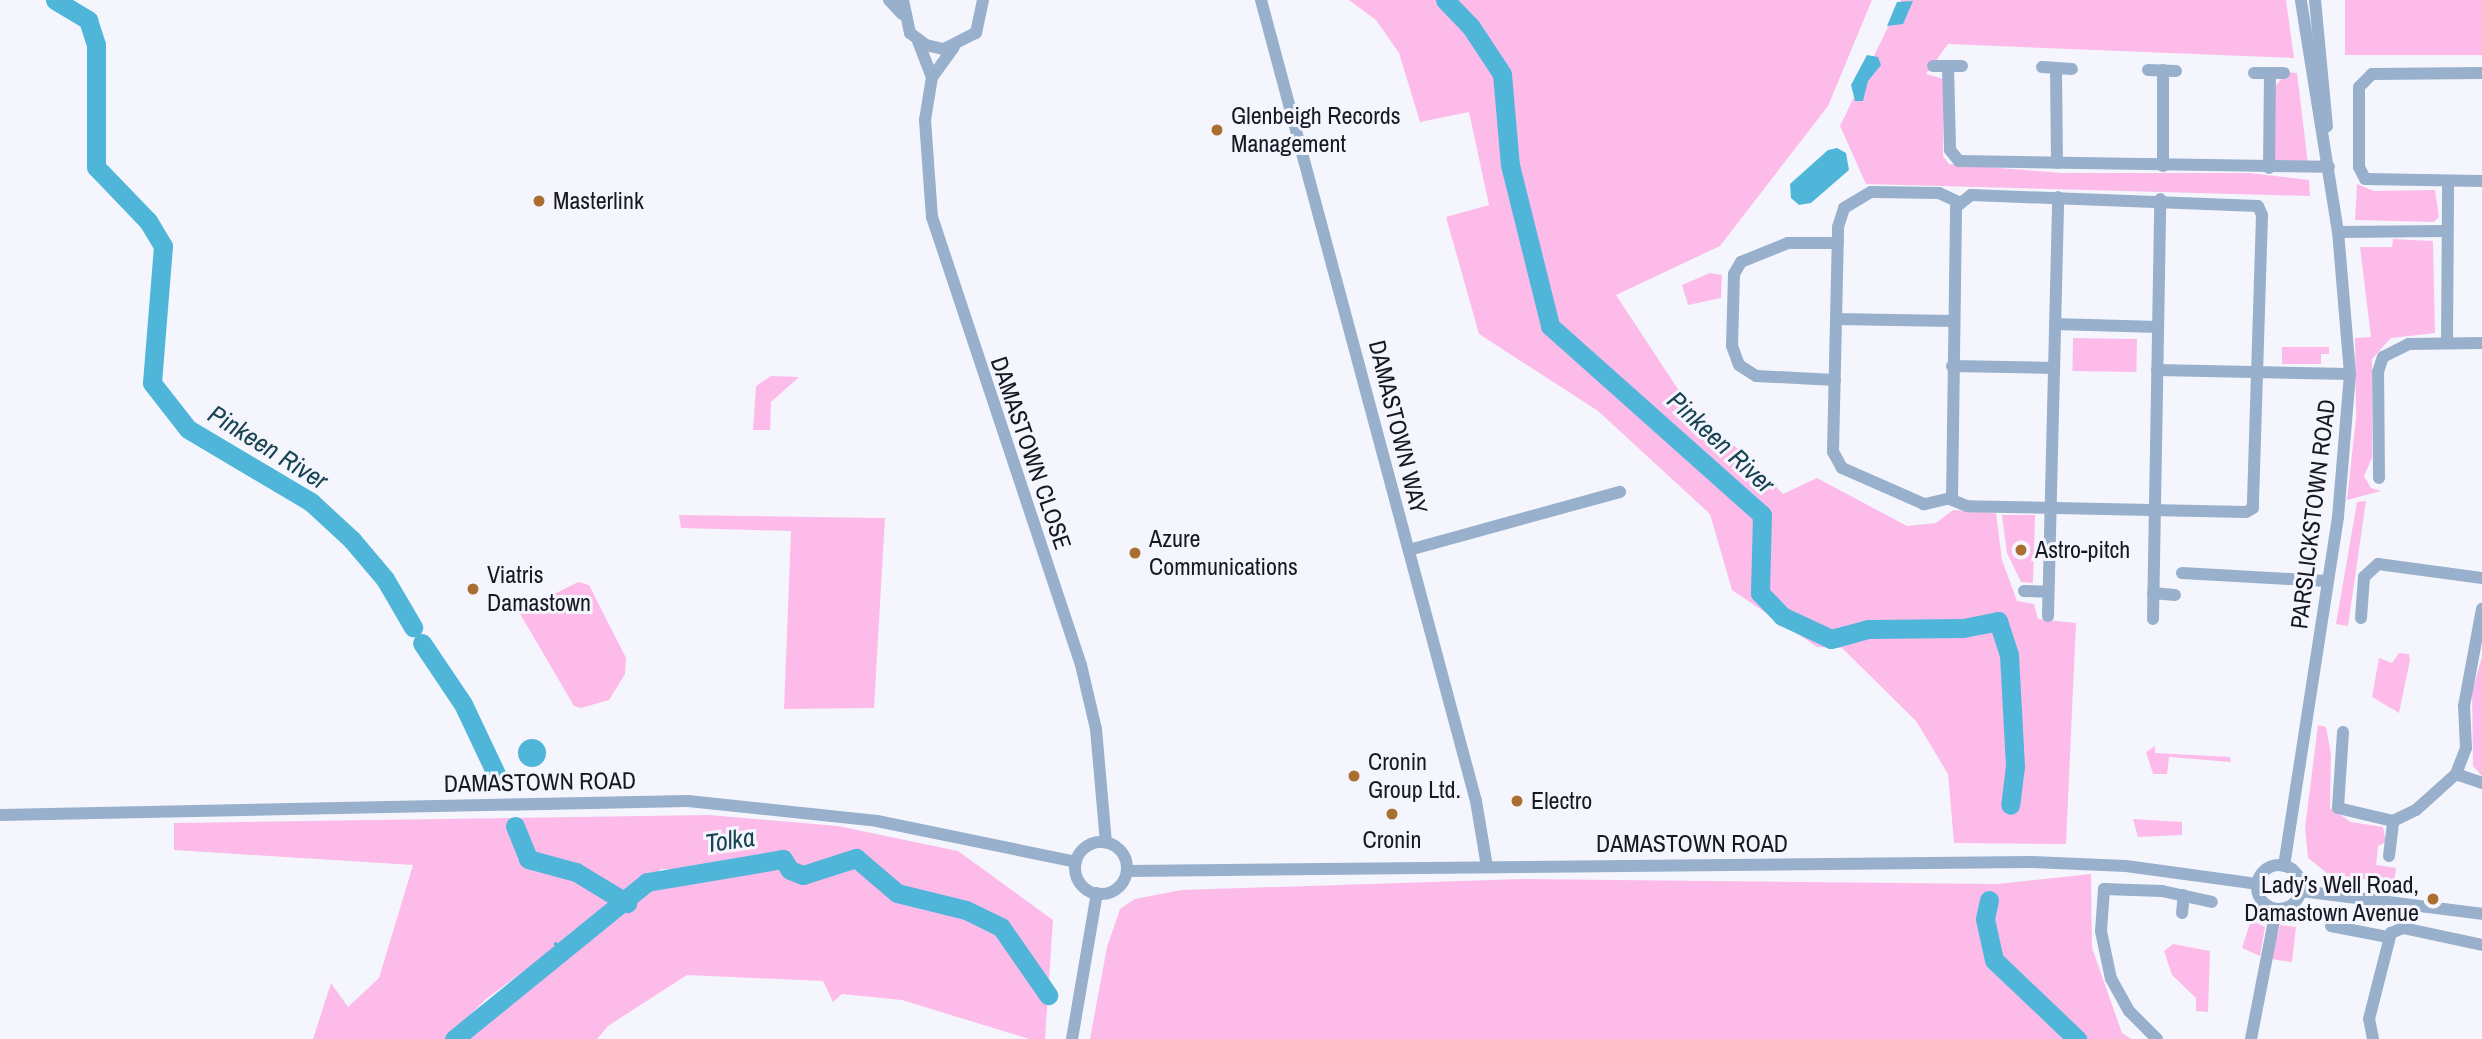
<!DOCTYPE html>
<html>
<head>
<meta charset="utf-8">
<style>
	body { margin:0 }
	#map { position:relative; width:2482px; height:1039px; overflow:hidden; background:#f5f6fd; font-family:"Archivo Narrow",sans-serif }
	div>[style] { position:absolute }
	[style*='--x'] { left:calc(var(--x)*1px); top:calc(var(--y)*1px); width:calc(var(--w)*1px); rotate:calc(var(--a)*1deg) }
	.green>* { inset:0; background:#fdbbea; transform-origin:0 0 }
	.water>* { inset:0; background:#50b6d9 }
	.round { border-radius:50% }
	.stream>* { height:3.5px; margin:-1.75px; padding:0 1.75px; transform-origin:1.75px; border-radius:1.75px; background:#50b6d9 }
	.river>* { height:19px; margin:-9.5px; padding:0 9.5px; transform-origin:9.5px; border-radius:9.5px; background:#50b6d9 }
	.minor>* { height:12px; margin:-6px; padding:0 6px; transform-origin:6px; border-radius:6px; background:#98b0cc }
	.minor>.ring { margin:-6px; padding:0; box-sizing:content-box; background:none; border:12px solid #98b0cc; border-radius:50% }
	.dots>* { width:19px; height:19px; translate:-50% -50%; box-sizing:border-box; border:4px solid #f5f6fd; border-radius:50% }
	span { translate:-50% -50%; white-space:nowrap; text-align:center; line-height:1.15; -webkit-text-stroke:6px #f5f6fd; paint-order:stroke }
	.poi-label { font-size:24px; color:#181825 }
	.left { translate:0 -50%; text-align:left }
	.right { translate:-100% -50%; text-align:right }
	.street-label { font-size:24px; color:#181825 }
	.water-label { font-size:26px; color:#174353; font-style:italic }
</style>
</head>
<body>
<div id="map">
	<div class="green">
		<div style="clip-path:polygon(1349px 0,1872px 0,1828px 106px,1720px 246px,1616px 295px,1695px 415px,1708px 413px,1706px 422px,1716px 433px,1747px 455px,1783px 494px,1817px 478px,1907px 526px,1936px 523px,1953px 510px,1996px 513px,2002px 560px,2017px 601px,2034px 604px,2038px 619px,2076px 623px,2066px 844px,1954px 843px,1948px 774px,1916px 721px,1842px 648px,1817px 647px,1732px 590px,1710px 514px,1598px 411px,1479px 334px,1446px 217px,1489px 205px,1469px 112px,1420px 122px,1399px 53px,1376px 20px)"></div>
		<div style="clip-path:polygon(1901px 0,2286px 0,2294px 58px,1948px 44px,1926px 74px,1944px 79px,1943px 156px,1949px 164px,2062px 173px,2250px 173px,2309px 180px,2310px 196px,1866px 184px,1840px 126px)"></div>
		<div style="left:2345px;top:0;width:137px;height:55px"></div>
		<div style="clip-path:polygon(2287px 72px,2297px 73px,2308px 164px,2274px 161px,2275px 87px)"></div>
		<div style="clip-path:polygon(2357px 184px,2374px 191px,2435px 190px,2439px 217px,2434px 222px,2355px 220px)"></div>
		<div style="clip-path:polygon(2393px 239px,2433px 241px,2435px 333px,2391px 338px,2372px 359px,2372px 458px,2364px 476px,2371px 488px,2381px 491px,2347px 500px,2356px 418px,2355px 338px,2371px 337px,2360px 247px,2392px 247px)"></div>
		<div style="clip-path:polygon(1710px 273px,1722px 275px,1721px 298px,1688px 305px,1682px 285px)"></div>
		<div style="left:2073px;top:338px;width:64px;height:33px;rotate:1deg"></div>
		<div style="clip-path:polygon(2282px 347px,2329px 347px,2329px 354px,2321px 354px,2321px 364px,2282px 364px)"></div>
		<div style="clip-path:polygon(771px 376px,799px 377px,771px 402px,770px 430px,753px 430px,756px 386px)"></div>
		<div style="clip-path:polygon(2366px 501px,2348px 626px,2336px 624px,2357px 502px)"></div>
		<div style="clip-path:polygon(679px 515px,885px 518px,874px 708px,784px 709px,791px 531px,681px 528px)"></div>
		<div style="clip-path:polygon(2002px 515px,2035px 515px,2033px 583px,2021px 582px,2007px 553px)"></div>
		<div style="clip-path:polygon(578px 582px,589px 585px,626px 658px,625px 674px,609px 700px,581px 708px,574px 706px,519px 612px)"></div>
		<div style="clip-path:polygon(2399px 653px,2409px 654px,2410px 660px,2399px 713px,2372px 697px,2379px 658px,2392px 663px)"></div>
		<div style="clip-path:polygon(2482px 657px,2482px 776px,2473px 766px,2472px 691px)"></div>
		<div style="clip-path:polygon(2318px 725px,2326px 727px,2331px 754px,2330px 808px,2351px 822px,2383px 827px,2386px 842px,2378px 846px,2376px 865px,2396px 868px,2394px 884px,2327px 873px,2308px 858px,2305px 828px)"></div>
		<div style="clip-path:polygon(2155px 746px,2155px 753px,2230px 757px,2231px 762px,2169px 757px,2167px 774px,2153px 774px,2146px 752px)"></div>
		<div style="clip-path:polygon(709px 815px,838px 826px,958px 851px,1053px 920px,1045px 1039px,1029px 1039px,902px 1000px,842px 994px,833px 1002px,823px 981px,687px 975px,608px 1026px,597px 1039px,458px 1039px,655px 882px,729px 871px,661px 869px,486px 999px,446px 1039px,313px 1039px,331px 983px,348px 1007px,379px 978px,413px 865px,174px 850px,174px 823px)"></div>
		<div style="clip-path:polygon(2133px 819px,2182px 822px,2182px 835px,2138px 837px)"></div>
		<div style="clip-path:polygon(2091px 874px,2092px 948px,2122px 1033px,2131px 1039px,1090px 1039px,1107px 947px,1120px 909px,1135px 899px,1181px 890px,1522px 879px,1997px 884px)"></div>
		<div style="clip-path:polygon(2251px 920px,2265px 927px,2260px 956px,2242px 948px)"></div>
		<div style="clip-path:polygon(2280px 925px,2296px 927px,2292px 962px,2271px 959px)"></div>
		<div style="clip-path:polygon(2173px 944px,2210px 951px,2208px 1012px,2196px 1011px,2196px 998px,2172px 975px,2164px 951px)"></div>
	</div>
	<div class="water">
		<div style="clip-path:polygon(1913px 1px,1903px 24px,1887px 26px,1897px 2px)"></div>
		<div style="clip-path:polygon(1867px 55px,1878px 57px,1881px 65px,1868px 81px,1863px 101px,1855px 101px,1851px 85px)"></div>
		<div style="clip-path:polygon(1837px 148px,1846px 153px,1849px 170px,1811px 203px,1799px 205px,1791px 198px,1790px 184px,1828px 150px)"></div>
		<div class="round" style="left:518px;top:739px;width:28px;height:28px"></div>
	</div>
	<div class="stream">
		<div style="--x:556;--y:944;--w:8;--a:45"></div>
	</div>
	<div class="river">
		<div style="--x:55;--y:0;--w:39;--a:31"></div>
		<div style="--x:88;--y:20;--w:26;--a:72"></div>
		<div style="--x:96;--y:45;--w:122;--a:90"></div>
		<div style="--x:96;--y:167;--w:75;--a:46.1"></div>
		<div style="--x:148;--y:221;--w:29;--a:59"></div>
		<div style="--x:163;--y:246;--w:137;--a:94.6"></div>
		<div style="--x:152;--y:383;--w:58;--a:52"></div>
		<div style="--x:188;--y:429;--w:143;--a:30.7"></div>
		<div style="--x:311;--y:502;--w:56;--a:42.8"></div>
		<div style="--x:352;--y:540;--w:51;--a:49.8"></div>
		<div style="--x:385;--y:579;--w:56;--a:59.7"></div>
		<div style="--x:1445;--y:0;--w:37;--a:46"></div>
		<div style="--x:1471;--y:27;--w:56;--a:56.6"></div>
		<div style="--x:1502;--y:74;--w:91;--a:85"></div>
		<div style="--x:1510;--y:165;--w:166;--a:76"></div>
		<div style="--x:1550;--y:326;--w:284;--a:41.7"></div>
		<div style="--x:1762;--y:515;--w:78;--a:91.5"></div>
		<div style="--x:1760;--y:593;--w:32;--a:46"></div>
		<div style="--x:1782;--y:616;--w:54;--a:25.1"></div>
		<div style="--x:1831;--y:639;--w:38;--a:-15"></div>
		<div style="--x:1868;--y:629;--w:95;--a:-0.6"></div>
		<div style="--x:1963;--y:628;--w:36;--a:-11"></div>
		<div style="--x:1998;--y:621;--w:36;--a:72"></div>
		<div style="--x:2009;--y:655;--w:111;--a:86.9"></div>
		<div style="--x:2015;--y:766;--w:39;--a:97"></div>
		<div style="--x:422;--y:643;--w:73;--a:56.1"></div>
		<div style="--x:463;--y:704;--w:84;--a:64.7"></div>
		<div style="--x:515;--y:826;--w:35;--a:68"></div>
		<div style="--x:528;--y:859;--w:50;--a:15.2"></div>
		<div style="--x:576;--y:872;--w:60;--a:31.3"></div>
		<div style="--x:1989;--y:900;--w:19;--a:102"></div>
		<div style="--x:1985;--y:919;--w:42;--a:77.6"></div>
		<div style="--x:1994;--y:960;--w:115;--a:43.6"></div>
		<div style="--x:454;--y:1039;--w:249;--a:-39.1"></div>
		<div style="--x:647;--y:882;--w:138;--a:-9.6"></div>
		<div style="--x:783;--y:859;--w:13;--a:58"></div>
		<div style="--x:790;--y:870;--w:14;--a:21"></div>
		<div style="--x:803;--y:875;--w:56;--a:-17.8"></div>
		<div style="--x:856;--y:858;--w:54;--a:40.5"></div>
		<div style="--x:897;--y:893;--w:71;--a:13.8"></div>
		<div style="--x:966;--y:910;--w:39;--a:26"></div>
		<div style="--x:1001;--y:927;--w:83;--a:55.3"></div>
	</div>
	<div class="minor">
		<div style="--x:889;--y:0;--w:19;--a:47"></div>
		<div style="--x:903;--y:0;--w:34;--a:78"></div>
		<div style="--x:910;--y:33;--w:20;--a:37"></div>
		<div style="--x:926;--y:45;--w:18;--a:13"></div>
		<div style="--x:944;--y:49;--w:36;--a:-27"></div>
		<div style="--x:976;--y:33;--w:34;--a:-78"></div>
		<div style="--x:1261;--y:0;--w:829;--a:74.98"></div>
		<div style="--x:1476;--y:801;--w:67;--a:80.5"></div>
		<div style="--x:2315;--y:0;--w:127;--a:84.6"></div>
		<div style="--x:918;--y:41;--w:39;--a:69"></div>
		<div style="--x:954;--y:47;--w:37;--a:126"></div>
		<div style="--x:932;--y:77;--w:44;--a:99.2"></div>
		<div style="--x:925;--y:120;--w:97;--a:85.9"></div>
		<div style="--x:932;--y:217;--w:472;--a:71.6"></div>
		<div style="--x:1081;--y:665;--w:66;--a:76.8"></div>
		<div style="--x:1096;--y:729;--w:114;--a:85"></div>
		<div style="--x:1933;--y:66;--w:29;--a:0"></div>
		<div style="--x:1948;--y:66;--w:84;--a:88.6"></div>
		<div style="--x:1950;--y:150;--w:14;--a:51"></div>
		<div style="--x:1959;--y:161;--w:370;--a:0.9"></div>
		<div style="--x:2042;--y:67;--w:30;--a:4"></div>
		<div style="--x:2056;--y:68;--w:95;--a:89.4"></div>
		<div style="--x:2148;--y:70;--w:28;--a:2"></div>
		<div style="--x:2163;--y:70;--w:96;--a:90"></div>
		<div style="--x:2254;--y:73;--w:30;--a:0"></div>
		<div style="--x:2482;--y:73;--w:110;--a:179.5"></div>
		<div style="--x:2372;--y:74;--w:18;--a:135"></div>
		<div style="--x:2359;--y:87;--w:80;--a:90"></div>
		<div style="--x:2359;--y:167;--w:13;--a:63"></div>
		<div style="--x:2365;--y:179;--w:117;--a:1"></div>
		<div style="--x:2269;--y:168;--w:95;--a:-89.4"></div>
		<div style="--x:1971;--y:195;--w:287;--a:2.2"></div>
		<div style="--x:2258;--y:206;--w:10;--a:66"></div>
		<div style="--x:2262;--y:215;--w:293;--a:91.8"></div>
		<div style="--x:2253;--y:508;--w:8;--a:150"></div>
		<div style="--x:2246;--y:512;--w:279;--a:-178.8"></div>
		<div style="--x:1967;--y:506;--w:16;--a:-158"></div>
		<div style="--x:1952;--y:500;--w:293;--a:-89.2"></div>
		<div style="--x:1956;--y:207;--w:19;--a:-39"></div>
		<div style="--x:2338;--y:232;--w:108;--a:-0.5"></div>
		<div style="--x:1836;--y:319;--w:117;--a:1"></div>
		<div style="--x:2055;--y:324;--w:103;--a:1.7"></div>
		<div style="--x:2447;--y:342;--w:161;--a:-89.6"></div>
		<div style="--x:1952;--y:366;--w:102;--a:1.1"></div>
		<div style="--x:2157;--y:370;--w:193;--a:1.2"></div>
		<div style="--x:1835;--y:380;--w:79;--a:-177.1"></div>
		<div style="--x:1756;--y:376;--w:20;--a:-147"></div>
		<div style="--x:1739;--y:365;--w:20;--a:-110"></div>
		<div style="--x:1732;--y:346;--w:72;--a:-88.4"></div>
		<div style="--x:1734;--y:274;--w:14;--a:-60"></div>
		<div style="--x:1741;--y:262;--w:51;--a:-22"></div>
		<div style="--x:1788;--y:243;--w:50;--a:0"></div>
		<div style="--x:2379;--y:478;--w:106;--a:-90.5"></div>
		<div style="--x:2378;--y:372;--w:16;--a:-72"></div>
		<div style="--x:2383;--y:357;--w:29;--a:-27"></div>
		<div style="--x:2409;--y:344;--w:73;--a:-0.8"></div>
		<div style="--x:1951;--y:498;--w:28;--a:167"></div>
		<div style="--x:1924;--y:504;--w:90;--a:-156.3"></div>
		<div style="--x:1842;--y:468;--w:18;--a:-119"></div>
		<div style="--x:1833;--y:452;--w:225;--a:-88.7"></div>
		<div style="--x:1838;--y:227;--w:20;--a:-72"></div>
		<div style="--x:1844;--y:208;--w:31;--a:-31"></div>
		<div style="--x:1871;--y:192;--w:68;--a:0.8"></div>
		<div style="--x:1939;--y:193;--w:21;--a:25"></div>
		<div style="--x:1409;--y:550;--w:219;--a:-15.4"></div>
		<div style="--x:2182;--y:573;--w:145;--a:3.2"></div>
		<div style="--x:2024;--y:591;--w:24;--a:2"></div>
		<div style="--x:2153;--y:593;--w:22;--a:5"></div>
		<div style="--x:2048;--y:616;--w:419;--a:-88.6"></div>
		<div style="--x:2361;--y:618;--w:41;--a:-85.8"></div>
		<div style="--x:2364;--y:577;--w:19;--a:-43"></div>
		<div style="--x:2378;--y:564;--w:105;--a:7.7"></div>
		<div style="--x:2153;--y:619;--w:420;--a:-89"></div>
		<div style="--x:2343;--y:732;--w:76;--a:93.8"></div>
		<div style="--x:2338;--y:808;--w:57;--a:13.3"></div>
		<div style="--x:2393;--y:821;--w:25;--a:-26"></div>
		<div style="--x:2416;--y:810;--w:54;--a:-42"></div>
		<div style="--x:2456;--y:774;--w:28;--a:-69"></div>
		<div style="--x:2466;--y:748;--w:42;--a:-92.7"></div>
		<div style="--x:2464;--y:706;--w:99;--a:-79.5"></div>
		<div style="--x:2456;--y:774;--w:28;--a:19"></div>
		<div style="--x:0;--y:815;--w:688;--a:-1.17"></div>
		<div style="--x:688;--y:801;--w:190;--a:6"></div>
		<div style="--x:877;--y:821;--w:203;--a:11.6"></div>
		<div class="ring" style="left:1075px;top:842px;width:40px;height:40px"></div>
		<div style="--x:2389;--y:856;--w:35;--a:-83"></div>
		<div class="ring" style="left:2257px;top:865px;width:32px;height:32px"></div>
		<div style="--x:2284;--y:866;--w:353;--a:-81.2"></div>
		<div style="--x:2338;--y:517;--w:144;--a:-85.2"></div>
		<div style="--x:2350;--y:374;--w:143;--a:-94.8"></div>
		<div style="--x:2338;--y:232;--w:235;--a:-99.1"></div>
		<div style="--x:1127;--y:871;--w:903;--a:-0.57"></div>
		<div style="--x:2030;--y:862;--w:96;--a:2.4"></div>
		<div style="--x:2126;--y:866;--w:132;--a:7.8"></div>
		<div style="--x:2301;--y:891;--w:182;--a:7.2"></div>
		<div style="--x:2182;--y:913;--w:18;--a:-84"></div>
		<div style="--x:2331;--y:926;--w:57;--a:11.1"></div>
		<div style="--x:1072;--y:1039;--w:148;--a:-80.3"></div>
		<div style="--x:2157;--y:1039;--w:40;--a:-135"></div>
		<div style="--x:2129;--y:1011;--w:37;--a:-119"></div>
		<div style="--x:2111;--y:979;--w:49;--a:-101.8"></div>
		<div style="--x:2101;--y:931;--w:42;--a:-85.9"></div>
		<div style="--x:2104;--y:889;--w:58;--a:2"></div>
		<div style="--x:2162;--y:891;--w:51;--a:12.4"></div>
		<div style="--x:2251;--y:1039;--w:131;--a:-79"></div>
		<div style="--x:2373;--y:1039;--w:20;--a:-101"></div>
		<div style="--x:2369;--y:1019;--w:89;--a:-75.7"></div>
		<div style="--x:2391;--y:933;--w:13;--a:-23"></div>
		<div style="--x:2403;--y:928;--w:81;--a:12.1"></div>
	</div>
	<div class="dots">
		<div style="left:1217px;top:130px;background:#aa6e31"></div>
		<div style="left:539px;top:201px;background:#aa6e31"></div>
		<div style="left:2021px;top:550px;background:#aa6e31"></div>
		<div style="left:1135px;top:553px;background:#aa6e31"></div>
		<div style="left:473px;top:589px;background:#aa6e31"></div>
		<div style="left:1354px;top:776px;background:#aa6e31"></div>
		<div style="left:1517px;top:801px;background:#aa6e31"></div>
		<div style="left:1392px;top:814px;background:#aa6e31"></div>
		<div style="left:2433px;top:899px;background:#aa6e31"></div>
	</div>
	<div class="poi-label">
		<span class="left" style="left:1231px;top:130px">Glenbeigh Records<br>Management</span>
		<span class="left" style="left:553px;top:201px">Masterlink</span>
		<span class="left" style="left:1149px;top:553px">Azure<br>Communications</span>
		<span class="left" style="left:2035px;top:550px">Astro-pitch</span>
		<span class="left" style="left:487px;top:589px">Viatris<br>Damastown</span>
		<span class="left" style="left:1368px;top:776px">Cronin<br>Group Ltd.</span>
		<span class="left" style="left:1531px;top:801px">Electro</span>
		<span style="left:1392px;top:840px">Cronin</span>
		<span class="right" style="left:2419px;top:899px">Lady’s Well Road,<br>Damastown Avenue</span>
	</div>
	<div class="street-label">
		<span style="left:1398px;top:427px;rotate:76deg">DAMASTOWN WAY</span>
		<span style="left:1031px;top:453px;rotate:71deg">DAMASTOWN CLOSE</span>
		<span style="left:2313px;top:514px;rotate:-83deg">PARSLICKSTOWN ROAD</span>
		<span style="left:540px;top:782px;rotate:-1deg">DAMASTOWN ROAD</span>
		<span style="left:1692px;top:844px">DAMASTOWN ROAD</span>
	</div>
	<div class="water-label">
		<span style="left:1721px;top:442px;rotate:43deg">Pinkeen River</span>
		<span style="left:268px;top:447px;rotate:32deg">Pinkeen River</span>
		<span style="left:730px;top:840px;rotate:-8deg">Tolka</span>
	</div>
</div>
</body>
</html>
